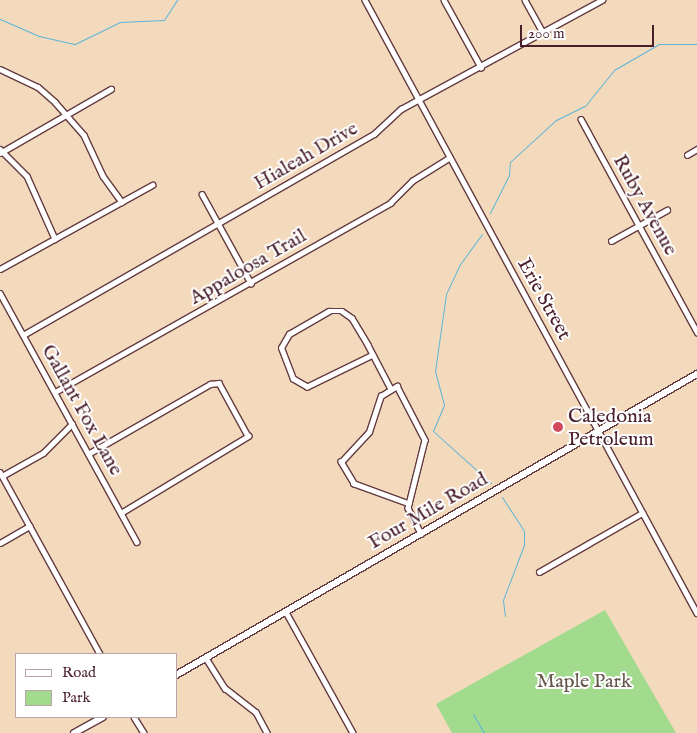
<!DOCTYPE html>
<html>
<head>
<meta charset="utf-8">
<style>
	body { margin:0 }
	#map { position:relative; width:697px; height:733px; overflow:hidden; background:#f4dabc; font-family:"IM FELL English",serif }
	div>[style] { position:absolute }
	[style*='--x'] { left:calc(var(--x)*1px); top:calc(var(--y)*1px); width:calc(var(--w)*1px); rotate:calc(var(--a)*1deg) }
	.green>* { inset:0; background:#a2db8e }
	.stream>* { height:1px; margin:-0.5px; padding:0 0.5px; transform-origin:0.5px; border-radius:0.5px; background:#5cb5d9 }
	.roads { filter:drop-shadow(1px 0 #643b41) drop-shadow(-1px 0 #643b41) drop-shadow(0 1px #643b41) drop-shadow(0 -1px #643b41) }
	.minor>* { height:4.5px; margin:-2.25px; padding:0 2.25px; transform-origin:2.25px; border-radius:2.25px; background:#fff }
	.secondary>* { height:6px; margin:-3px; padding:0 3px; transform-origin:3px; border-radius:3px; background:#fff }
	.dots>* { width:14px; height:14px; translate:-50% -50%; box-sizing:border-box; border:2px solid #fff; border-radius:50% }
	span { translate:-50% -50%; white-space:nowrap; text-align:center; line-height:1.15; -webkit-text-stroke:4px #fff; paint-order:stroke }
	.street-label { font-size:20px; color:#4a1f2b }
	.poi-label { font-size:20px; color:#4a1f2b }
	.left { translate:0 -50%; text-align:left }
	.park-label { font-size:20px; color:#645749 }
	.legend { position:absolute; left:15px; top:653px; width:162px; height:65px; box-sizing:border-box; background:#fff; border:1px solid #b7a5aa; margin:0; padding:6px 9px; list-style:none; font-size:15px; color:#4a1f2b }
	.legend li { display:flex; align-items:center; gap:10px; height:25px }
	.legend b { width:25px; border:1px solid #b7a5aa }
	.scale { position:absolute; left:520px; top:25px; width:134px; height:22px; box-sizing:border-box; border:2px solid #4a1f2b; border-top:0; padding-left:6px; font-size:15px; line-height:18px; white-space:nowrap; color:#4a1f2b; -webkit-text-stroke:4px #fff; paint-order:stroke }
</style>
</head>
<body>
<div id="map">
	<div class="green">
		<div style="clip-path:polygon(605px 610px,676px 733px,452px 733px,436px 704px)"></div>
	</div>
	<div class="stream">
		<div style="--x:0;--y:19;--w:43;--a:23.6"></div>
		<div style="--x:39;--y:36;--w:37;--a:13"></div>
		<div style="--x:75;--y:44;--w:50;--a:-26.1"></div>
		<div style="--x:120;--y:22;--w:44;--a:-2.6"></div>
		<div style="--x:164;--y:20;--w:24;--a:-57"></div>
		<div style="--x:490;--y:213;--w:42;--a:-63.4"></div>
		<div style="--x:509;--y:175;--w:13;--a:-86"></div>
		<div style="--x:510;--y:162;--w:62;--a:-42.4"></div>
		<div style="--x:556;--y:120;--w:32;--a:-26"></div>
		<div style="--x:585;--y:106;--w:46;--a:-51.1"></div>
		<div style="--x:614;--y:70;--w:52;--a:-30"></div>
		<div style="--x:659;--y:44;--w:38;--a:0"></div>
		<div style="--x:482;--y:234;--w:37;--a:126"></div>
		<div style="--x:460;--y:264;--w:33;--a:115"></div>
		<div style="--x:446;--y:294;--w:78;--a:98.1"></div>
		<div style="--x:435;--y:371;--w:35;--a:75"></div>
		<div style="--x:444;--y:405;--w:28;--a:113"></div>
		<div style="--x:433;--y:431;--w:78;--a:41.9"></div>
		<div style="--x:502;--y:497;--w:40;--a:57.1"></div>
		<div style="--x:524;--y:531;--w:14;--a:90"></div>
		<div style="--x:524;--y:545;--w:59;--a:110.9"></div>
		<div style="--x:503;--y:600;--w:16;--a:83"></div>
		<div style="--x:473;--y:714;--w:22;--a:60"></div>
	</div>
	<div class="roads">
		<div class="minor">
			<div style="--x:365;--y:0;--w:697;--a:61.56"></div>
			<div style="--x:444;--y:0;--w:77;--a:61.1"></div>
			<div style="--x:525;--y:0;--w:37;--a:61"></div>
			<div style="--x:0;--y:69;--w:42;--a:25.3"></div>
			<div style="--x:38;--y:87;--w:23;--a:41"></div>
			<div style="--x:55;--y:102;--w:44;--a:48.7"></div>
			<div style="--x:84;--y:135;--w:45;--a:65.1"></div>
			<div style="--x:103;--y:176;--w:32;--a:54"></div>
			<div style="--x:581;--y:119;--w:243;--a:61.4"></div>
			<div style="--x:0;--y:149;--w:38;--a:45"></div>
			<div style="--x:27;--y:176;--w:69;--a:66"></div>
			<div style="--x:0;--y:153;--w:128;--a:-30"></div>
			<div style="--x:687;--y:155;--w:12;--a:-31"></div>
			<div style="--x:202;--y:194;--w:102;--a:61.2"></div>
			<div style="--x:611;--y:241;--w:64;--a:-29"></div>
			<div style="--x:0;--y:269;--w:174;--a:-28.9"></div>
			<div style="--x:0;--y:293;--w:284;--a:61.2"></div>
			<div style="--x:23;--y:335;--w:404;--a:-29.8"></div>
			<div style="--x:374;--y:134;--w:37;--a:-43"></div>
			<div style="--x:401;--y:109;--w:229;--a:-28.5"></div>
			<div style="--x:373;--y:355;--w:73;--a:154.1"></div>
			<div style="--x:307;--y:387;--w:16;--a:-150"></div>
			<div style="--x:293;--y:379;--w:33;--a:-111"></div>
			<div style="--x:281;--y:348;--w:16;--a:-60"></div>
			<div style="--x:289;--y:334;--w:46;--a:-29.9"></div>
			<div style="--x:329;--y:311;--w:13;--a:0"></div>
			<div style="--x:342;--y:311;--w:12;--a:35"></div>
			<div style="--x:352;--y:318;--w:31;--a:59"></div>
			<div style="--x:368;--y:345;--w:50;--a:62.4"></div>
			<div style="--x:219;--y:383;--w:60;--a:61.3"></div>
			<div style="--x:55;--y:392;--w:385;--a:-29.4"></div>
			<div style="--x:390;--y:203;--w:31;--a:-45"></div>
			<div style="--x:412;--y:181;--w:44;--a:-31.9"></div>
			<div style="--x:88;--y:454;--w:141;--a:-29.8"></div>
			<div style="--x:210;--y:384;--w:9;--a:-6"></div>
			<div style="--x:0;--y:472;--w:208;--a:61.2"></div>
			<div style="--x:2;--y:476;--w:47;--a:-29.3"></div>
			<div style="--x:43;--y:453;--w:41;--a:-45"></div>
			<div style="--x:409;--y:504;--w:59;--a:-160"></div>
			<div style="--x:354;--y:484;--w:26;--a:-121"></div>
			<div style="--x:341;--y:462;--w:41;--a:-47"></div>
			<div style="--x:369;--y:432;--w:38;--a:-72"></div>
			<div style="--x:381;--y:396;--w:19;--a:-32"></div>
			<div style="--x:397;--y:386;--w:61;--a:62.6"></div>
			<div style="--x:425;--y:440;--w:70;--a:104"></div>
			<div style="--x:408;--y:508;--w:29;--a:63"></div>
			<div style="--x:121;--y:513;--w:149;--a:-31.2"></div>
			<div style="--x:0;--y:543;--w:34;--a:-30"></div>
			<div style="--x:539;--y:572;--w:119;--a:-29.8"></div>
			<div style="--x:286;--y:612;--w:138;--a:61"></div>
			<div style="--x:206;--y:658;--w:36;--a:58"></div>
			<div style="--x:225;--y:688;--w:39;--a:38"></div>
			<div style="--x:256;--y:712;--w:24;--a:62"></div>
			<div style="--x:134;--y:717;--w:19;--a:58"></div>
		</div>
		<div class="secondary">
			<div style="--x:176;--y:675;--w:602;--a:-30.02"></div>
			<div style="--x:74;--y:733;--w:33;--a:-29"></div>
		</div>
	</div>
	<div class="dots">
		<div style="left:558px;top:427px;background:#d1495b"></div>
	</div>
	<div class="street-label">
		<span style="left:306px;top:156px;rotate:-30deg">Hialeah Drive</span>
		<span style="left:645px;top:205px;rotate:61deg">Ruby Avenue</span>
		<span style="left:248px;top:267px;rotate:-30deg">Appaloosa Trail</span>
		<span style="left:544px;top:299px;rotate:61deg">Erie Street</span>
		<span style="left:82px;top:410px;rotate:61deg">Gallant Fox Lane</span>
		<span style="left:428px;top:511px;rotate:-30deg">Four Mile Road</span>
	</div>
	<div class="poi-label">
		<span class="left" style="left:568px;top:428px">Caledonia<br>Petroleum</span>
	</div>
	<div class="park-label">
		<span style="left:584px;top:681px">Maple Park</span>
	</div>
	<ul class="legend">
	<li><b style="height:6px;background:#fff"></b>Road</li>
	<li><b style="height:14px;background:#a2db8e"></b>Park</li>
	</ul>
	<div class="scale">200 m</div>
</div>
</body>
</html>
